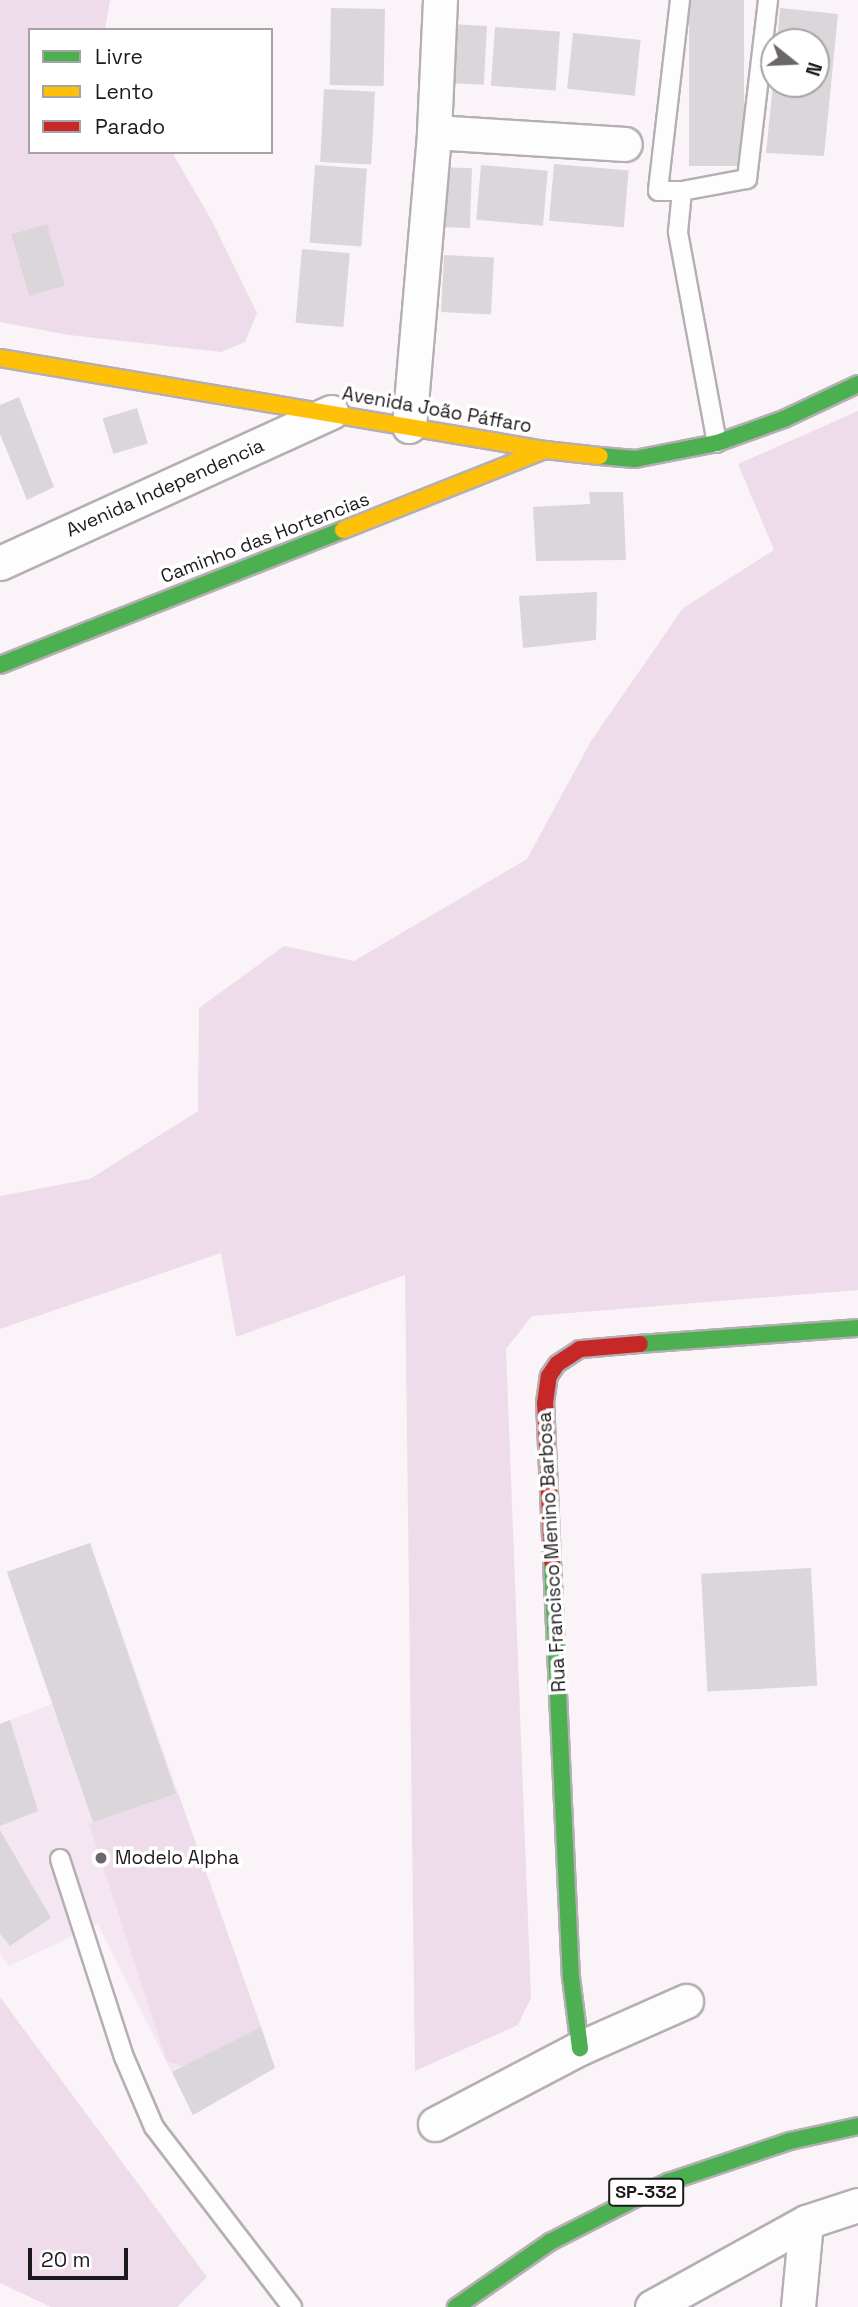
<!DOCTYPE html>
<html>
<head>
<meta charset="utf-8">
<style>
	body { margin:0 }
	#map { position:relative; width:858px; height:2307px; overflow:hidden; background:#faf4f9; font-family:"Space Grotesk",sans-serif }
	div>[style] { position:absolute }
	[style*='--x'] { left:calc(var(--x)*1px); top:calc(var(--y)*1px); width:calc(var(--w)*1px); rotate:calc(var(--a)*1deg) }
	.built>* { inset:0; background:#f5e7f2 }
	.green>* { inset:0; background:#eedcea }
	.building>* { inset:0; background:#dbd6da; transform-origin:0 0 }
	.roads { filter:drop-shadow(2px 0 #b5afb4) drop-shadow(-2px 0 #b5afb4) drop-shadow(0 2px #b5afb4) drop-shadow(0 -2px #b5afb4) }
	.lane>* { height:18px; margin:-9px; padding:0 9px; transform-origin:9px; border-radius:9px; background:#fefdfe }
	.street>* { height:33px; margin:-16.5px; padding:0 16.5px; transform-origin:16.5px; border-radius:16.5px; background:#fefdfe }
	.fast>* { height:16px; margin:-8px; padding:0 8px; transform-origin:8px; border-radius:8px; background:#4caf50 }
	.slow>* { height:16px; margin:-8px; padding:0 8px; transform-origin:8px; border-radius:8px; background:#ffc107 }
	.jam>* { height:16px; margin:-8px; padding:0 8px; transform-origin:8px; border-radius:8px; background:#c62828 }
	.dots>* { width:19px; height:19px; translate:-50% -50%; box-sizing:border-box; border:4px solid #fff; border-radius:50% }
	span { translate:-50% -50%; white-space:nowrap; text-align:center; line-height:1.15; -webkit-text-stroke:7px #fff; paint-order:stroke }
	.shield-label span { padding:2px 5px; background:#fff; border:2px solid; border-radius:5px; -webkit-text-stroke-width:0 }
	.shield-label { font-size:18px; color:#1e191d; font-weight:700 }
	.street-label { font-size:19px; color:#1e191d }
	.poi-label { font-size:19px; color:#1e191d }
	.left { translate:0 -50%; text-align:left }
	.legend { position:absolute; left:28px; top:28px; width:245px; height:126px; box-sizing:border-box; background:#fff; border:2px solid #a5a3a5; margin:0; padding:9px 12px; list-style:none; font-size:21px; color:#1e191d }
	.legend li { display:flex; align-items:center; gap:14px; height:35px }
	.legend b { width:35px; border:2px solid #a5a3a5 }
	.north { position:absolute; left:760px; top:28px; width:70px; height:70px; box-sizing:border-box; background:#fff; border:2px solid #a5a3a5; border-radius:50%; rotate:108deg; font-size:19px; font-weight:700; line-height:28px; text-align:center; color:#1e191d }
	.north::after { content:''; display:block; margin:auto; width:24px; height:32px; background:#6b666a; clip-path:polygon(50% 0,100% 100%,50% 72%,0 100%) }
	.scale { position:absolute; left:28px; top:2248px; width:100px; height:32px; box-sizing:border-box; border:4px solid #1e191d; border-top:0; padding-left:9px; font-size:21px; line-height:24px; white-space:nowrap; color:#1e191d; -webkit-text-stroke:5px #fff; paint-order:stroke }
</style>
</head>
<body>
<div id="map">
	<div class="built">
		<div style="clip-path:polygon(90px 1543px,275px 2068px,193px 2115px,98px 1924px,9px 1966px,0 1955px,0 1724px,54px 1703px,7px 1572px)"></div>
	</div>
	<div class="green">
		<div style="clip-path:polygon(0 0,110px 0,105px 30px,30px 30px,30px 152px,172px 152px,212px 221px,257px 313px,245px 342px,221px 352px,69px 335px,0 322px)"></div>
		<div style="clip-path:polygon(858px 411px,858px 1290px,532px 1316px,506px 1349px,531px 1998px,518px 2025px,415px 2071px,405px 1275px,236px 1337px,221px 1253px,0 1329px,0 1196px,90px 1179px,198px 1111px,199px 1008px,284px 946px,354px 961px,527px 859px,591px 741px,683px 608px,774px 550px,738px 464px)"></div>
		<div style="clip-path:polygon(178px 1793px,261px 2027px,185px 2066px,167px 2062px,89px 1824px)"></div>
		<div style="clip-path:polygon(0 1997px,207px 2277px,177px 2307px,51px 2307px,0 2283px)"></div>
	</div>
	<div class="building">
		<div style="left:689px;top:0;width:55px;height:166px"></div>
		<div style="left:331px;top:8px;width:54px;height:77px;rotate:1deg"></div>
		<div style="clip-path:polygon(780px 8px,838px 14px,824px 156px,766px 153px,773px 84px,816px 84px,816px 42px,777px 42px)"></div>
		<div style="left:451px;top:24px;width:36px;height:59px;rotate:3deg"></div>
		<div style="left:495px;top:27px;width:65px;height:59px;rotate:4deg"></div>
		<div style="left:573px;top:33px;width:68px;height:56px;rotate:6deg"></div>
		<div style="left:324px;top:89px;width:51px;height:73px;rotate:3deg"></div>
		<div style="left:554px;top:164px;width:75px;height:57px;rotate:5deg"></div>
		<div style="left:315px;top:165px;width:52px;height:78px;rotate:4deg"></div>
		<div style="left:481px;top:165px;width:67px;height:55px;rotate:5deg"></div>
		<div style="left:439px;top:167px;width:33px;height:60px;rotate:2deg"></div>
		<div style="left:47px;top:224px;width:64px;height:37px;rotate:74deg"></div>
		<div style="left:302px;top:249px;width:48px;height:74px;rotate:5deg"></div>
		<div style="left:444px;top:255px;width:50px;height:57px;rotate:3deg"></div>
		<div style="clip-path:polygon(19px 397px,54px 487px,27px 500px,0 434px,0 405px)"></div>
		<div style="left:137px;top:408px;width:37px;height:36px;rotate:73deg"></div>
		<div style="clip-path:polygon(589px 492px,623px 492px,626px 560px,536px 561px,533px 507px,590px 504px)"></div>
		<div style="clip-path:polygon(597px 592px,596px 640px,523px 648px,519px 596px)"></div>
		<div style="left:90px;top:1543px;width:265px;height:88px;rotate:71deg"></div>
		<div style="left:811px;top:1568px;width:118px;height:110px;rotate:87deg"></div>
		<div style="clip-path:polygon(10px 1720px,38px 1811px,0 1826px,0 1724px)"></div>
		<div style="clip-path:polygon(0 1830px,51px 1918px,10px 1946px,0 1934px)"></div>
		<div style="clip-path:polygon(261px 2027px,275px 2068px,193px 2115px,172px 2072px)"></div>
	</div>
	<div class="roads">
		<div class="lane">
			<div style="--x:680;--y:0;--w:192;--a:96.6"></div>
			<div style="--x:658;--y:191;--w:24;--a:0"></div>
			<div style="--x:717;--y:443;--w:215;--a:-100.5"></div>
			<div style="--x:678;--y:232;--w:41;--a:-84.4"></div>
			<div style="--x:682;--y:191;--w:66;--a:-10.5"></div>
			<div style="--x:747;--y:179;--w:180;--a:-83.3"></div>
			<div style="--x:60;--y:1859;--w:208;--a:72.1"></div>
			<div style="--x:124;--y:2057;--w:76;--a:66.8"></div>
			<div style="--x:154;--y:2127;--w:227;--a:52.5"></div>
		</div>
		<div class="street">
			<div style="--x:434;--y:132;--w:191;--a:3.6"></div>
			<div style="--x:409;--y:426;--w:295;--a:-85.1"></div>
			<div style="--x:434;--y:132;--w:132;--a:-87.4"></div>
			<div style="--x:0;--y:563;--w:364;--a:-24.5"></div>
			<div style="--x:435;--y:2124;--w:164;--a:-27.7"></div>
			<div style="--x:580;--y:2048;--w:116;--a:-23.9"></div>
			<div style="--x:652;--y:2307;--w:176;--a:-28.9"></div>
			<div style="--x:806;--y:2222;--w:55;--a:-18.1"></div>
			<div style="--x:798;--y:2307;--w:85;--a:-84.6"></div>
		</div>
		<div class="fast">
			<div style="--x:600;--y:456;--w:35;--a:5"></div>
			<div style="--x:635;--y:459;--w:84;--a:-11"></div>
			<div style="--x:717;--y:443;--w:71;--a:-19.7"></div>
			<div style="--x:784;--y:419;--w:82;--a:-25.3"></div>
			<div style="--x:0;--y:665;--w:369;--a:-21.5"></div>
			<div style="--x:640;--y:1344;--w:219;--a:-4.2"></div>
			<div style="--x:552;--y:1561;--w:416;--a:87.4"></div>
			<div style="--x:571;--y:1977;--w:72;--a:82.8"></div>
			<div style="--x:456;--y:2307;--w:114;--a:-34.7"></div>
			<div style="--x:550;--y:2242;--w:132;--a:-27"></div>
			<div style="--x:668;--y:2182;--w:129;--a:-18.6"></div>
			<div style="--x:790;--y:2141;--w:70;--a:-12.4"></div>
		</div>
		<div class="slow">
			<div style="--x:0;--y:358;--w:553;--a:9.58"></div>
			<div style="--x:545;--y:450;--w:55;--a:6.2"></div>
			<div style="--x:343;--y:530;--w:217;--a:-21.6"></div>
		</div>
		<div class="jam">
			<div style="--x:552;--y:1561;--w:158;--a:-92.5"></div>
			<div style="--x:545;--y:1403;--w:27;--a:-82"></div>
			<div style="--x:549;--y:1376;--w:14;--a:-56"></div>
			<div style="--x:557;--y:1364;--w:27;--a:-33"></div>
			<div style="--x:580;--y:1349;--w:60;--a:-4.8"></div>
		</div>
	</div>
	<div class="dots">
		<div style="left:101px;top:1858px;background:#6b666a"></div>
	</div>
	<div class="shield-label">
		<span style="left:646px;top:2192px">SP-332</span>
	</div>
	<div class="street-label">
		<span style="left:437px;top:410px;rotate:10deg">Avenida João Páffaro</span>
		<span style="left:165px;top:488px;rotate:-24deg">Avenida Independencia</span>
		<span style="left:265px;top:538px;rotate:-21deg">Caminho das Hortencias</span>
		<span style="left:552px;top:1552px;rotate:-93deg">Rua Francisco Menino Barbosa</span>
	</div>
	<div class="poi-label">
		<span class="left" style="left:115px;top:1858px">Modelo Alpha</span>
	</div>
	<ul class="legend">
	<li><b style="height:9px;background:#4caf50"></b>Livre</li>
	<li><b style="height:9px;background:#ffc107"></b>Lento</li>
	<li><b style="height:9px;background:#c62828"></b>Parado</li>
	</ul>
	<div class="north">N</div>
	<div class="scale">20 m</div>
</div>
</body>
</html>
